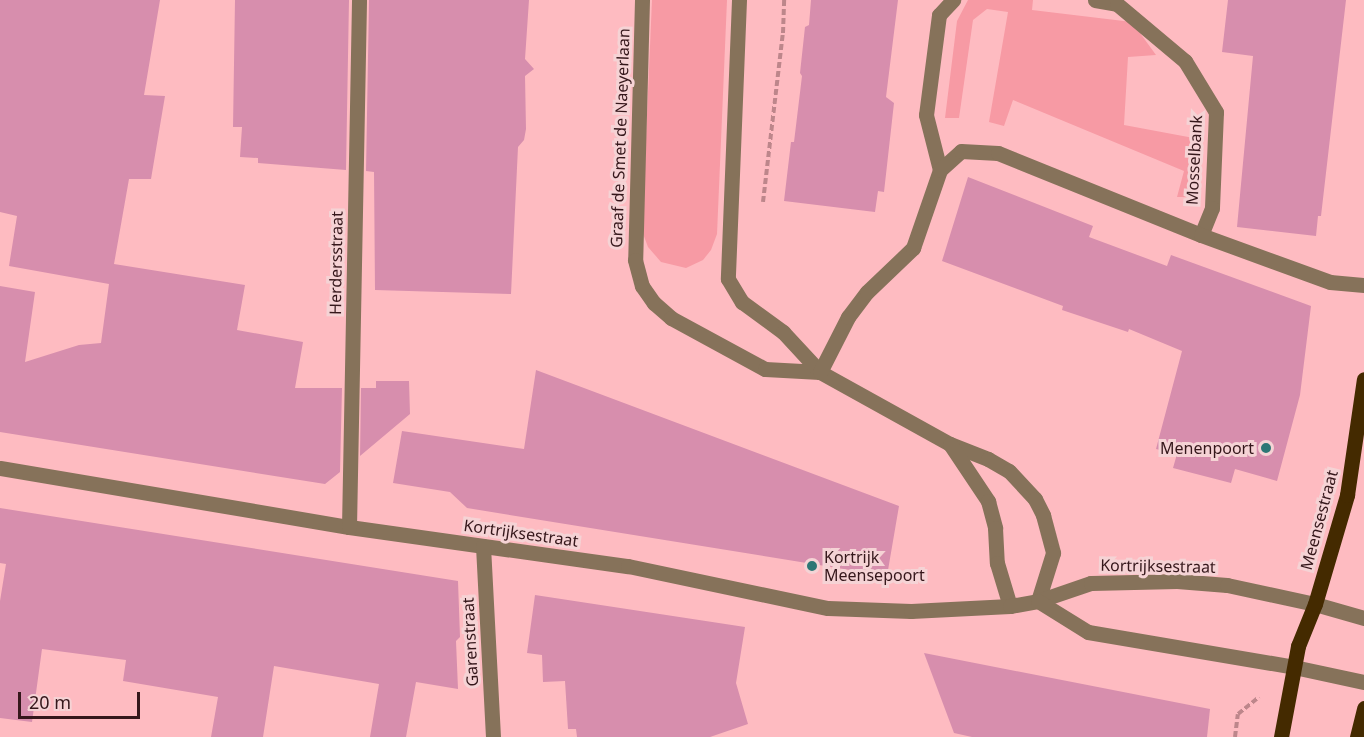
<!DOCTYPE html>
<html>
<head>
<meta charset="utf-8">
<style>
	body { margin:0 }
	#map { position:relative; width:1364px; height:737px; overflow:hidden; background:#febbc1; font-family:"Noto Sans",sans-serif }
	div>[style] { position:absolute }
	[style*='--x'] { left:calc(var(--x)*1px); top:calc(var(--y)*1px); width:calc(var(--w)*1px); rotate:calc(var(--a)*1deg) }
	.green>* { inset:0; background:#f79aa4 }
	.building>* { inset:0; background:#d78ead }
	.path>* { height:4px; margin-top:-2px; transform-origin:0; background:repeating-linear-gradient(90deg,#bd868b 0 6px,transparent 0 9px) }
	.minor>* { height:15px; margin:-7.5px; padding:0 7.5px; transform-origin:7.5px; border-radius:7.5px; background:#86725a }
	.major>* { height:15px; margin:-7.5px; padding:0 7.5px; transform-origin:7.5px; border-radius:7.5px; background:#442a00 }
	.dots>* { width:16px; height:16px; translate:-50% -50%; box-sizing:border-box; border:3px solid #f5d3d5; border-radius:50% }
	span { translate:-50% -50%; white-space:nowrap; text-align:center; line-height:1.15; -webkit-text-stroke:6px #f5d3d5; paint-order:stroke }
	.street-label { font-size:16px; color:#35171b }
	.poi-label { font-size:16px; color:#35171b }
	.right { translate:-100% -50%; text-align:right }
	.left { translate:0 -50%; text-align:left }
	.scale { position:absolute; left:18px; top:692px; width:122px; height:27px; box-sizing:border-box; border:3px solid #35171b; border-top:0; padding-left:8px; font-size:18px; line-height:21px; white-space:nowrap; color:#35171b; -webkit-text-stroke:4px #f5d3d5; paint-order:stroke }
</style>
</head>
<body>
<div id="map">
	<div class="green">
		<div style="clip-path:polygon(652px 0,727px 0,717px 234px,711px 250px,703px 260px,686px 268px,661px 262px,648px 247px,642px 231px)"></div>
		<div style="clip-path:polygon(968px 0,1033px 0,1032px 10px,1132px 22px,1156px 55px,1128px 57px,1124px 125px,1199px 139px,1188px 197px,1177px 197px,1184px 171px,1013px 100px,1004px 126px,989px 122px,1008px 12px,987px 9px,973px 20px,959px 118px,945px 118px,957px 21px)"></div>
	</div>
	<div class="building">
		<div style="clip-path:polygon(0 0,160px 0,144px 95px,165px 96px,151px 179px,129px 179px,114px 264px,245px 285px,237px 330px,303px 342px,295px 388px,342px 388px,340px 472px,325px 484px,0 432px,0 286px,35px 292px,25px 362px,79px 345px,101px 343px,109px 284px,9px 266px,17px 216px,0 212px)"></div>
		<div style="clip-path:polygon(235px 0,349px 0,346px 170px,258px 163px,258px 158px,240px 157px,242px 127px,233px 127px)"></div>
		<div style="clip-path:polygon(369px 0,529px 0,525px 59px,534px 69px,525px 76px,526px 129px,524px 140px,518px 147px,511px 294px,375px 290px,374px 172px,366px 171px)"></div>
		<div style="clip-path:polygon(811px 0,898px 0,886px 97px,894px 103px,884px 192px,878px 191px,875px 212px,784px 201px,791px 142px,794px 142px,802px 76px,800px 73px,805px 27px,809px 25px)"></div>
		<div style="clip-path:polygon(1228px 0,1346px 0,1321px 216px,1318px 216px,1316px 236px,1237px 227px,1253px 56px,1222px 52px)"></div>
		<div style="clip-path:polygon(968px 177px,1093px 226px,1089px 237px,1167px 266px,1171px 255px,1311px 306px,1300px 395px,1277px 481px,1235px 469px,1231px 483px,1173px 468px,1177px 454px,1156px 449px,1182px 351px,1129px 329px,1128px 332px,1062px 310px,1063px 306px,942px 261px)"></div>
		<div style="clip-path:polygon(536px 370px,899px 506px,887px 576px,467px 508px,450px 492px,393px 483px,402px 431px,524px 449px)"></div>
		<div style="clip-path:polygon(376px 381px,409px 381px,410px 414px,360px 456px,361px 388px,376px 388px)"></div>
		<div style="clip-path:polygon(0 508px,458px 581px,460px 637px,456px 641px,458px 689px,416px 682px,406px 737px,370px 737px,379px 684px,274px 666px,263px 737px,211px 737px,218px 697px,123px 681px,126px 660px,42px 649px,32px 722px,0 718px,0 601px,6px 564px,0 563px)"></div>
		<div style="clip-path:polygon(535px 595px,745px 627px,736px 683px,748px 724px,710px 737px,577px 737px,576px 729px,568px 729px,565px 681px,543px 682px,542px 655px,527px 653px)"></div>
		<div style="clip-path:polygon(924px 653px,1210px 709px,1207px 737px,972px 737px,954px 733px)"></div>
	</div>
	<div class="path">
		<div style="--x:763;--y:202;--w:170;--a:-83.3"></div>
		<div style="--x:783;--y:33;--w:33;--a:-88"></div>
		<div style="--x:1235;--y:737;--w:23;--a:-83"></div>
		<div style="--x:1238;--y:714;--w:27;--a:-39"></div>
	</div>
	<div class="minor">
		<div style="--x:642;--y:0;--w:260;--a:91.5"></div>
		<div style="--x:635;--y:260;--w:27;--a:75"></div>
		<div style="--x:642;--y:286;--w:21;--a:55"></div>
		<div style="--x:654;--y:303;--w:23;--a:41"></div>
		<div style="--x:671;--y:318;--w:107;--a:28.5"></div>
		<div style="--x:765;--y:369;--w:55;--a:3.1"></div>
		<div style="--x:739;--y:0;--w:279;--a:92.3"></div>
		<div style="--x:728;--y:279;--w:27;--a:59"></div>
		<div style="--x:742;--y:302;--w:51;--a:36.2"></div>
		<div style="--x:783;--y:332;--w:54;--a:47.2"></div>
		<div style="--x:820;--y:372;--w:149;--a:29"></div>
		<div style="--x:950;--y:444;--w:41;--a:21.5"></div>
		<div style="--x:988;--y:459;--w:24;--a:30"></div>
		<div style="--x:1009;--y:471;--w:38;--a:47"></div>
		<div style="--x:1035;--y:499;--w:18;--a:63"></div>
		<div style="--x:1043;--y:515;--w:39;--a:75"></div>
		<div style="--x:1053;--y:553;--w:50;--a:107.4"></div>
		<div style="--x:1095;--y:0;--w:22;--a:10"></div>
		<div style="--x:1117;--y:4;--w:89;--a:40"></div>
		<div style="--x:1185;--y:61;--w:60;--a:58.7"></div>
		<div style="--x:1216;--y:112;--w:96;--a:92.4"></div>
		<div style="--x:1212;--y:208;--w:29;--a:112"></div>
		<div style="--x:940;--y:170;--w:57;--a:-104.3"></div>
		<div style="--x:926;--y:115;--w:101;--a:-82.6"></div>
		<div style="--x:939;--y:15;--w:21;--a:-47"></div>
		<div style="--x:820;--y:372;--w:62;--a:-63"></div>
		<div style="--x:848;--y:317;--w:31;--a:-53"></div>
		<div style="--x:867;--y:292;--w:64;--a:-43.7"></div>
		<div style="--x:913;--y:248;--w:83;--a:-70.9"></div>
		<div style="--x:940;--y:170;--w:28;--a:-42"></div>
		<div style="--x:961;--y:151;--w:37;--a:3"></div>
		<div style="--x:998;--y:153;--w:219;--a:22"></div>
		<div style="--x:1201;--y:235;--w:137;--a:20"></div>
		<div style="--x:1330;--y:282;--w:34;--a:5"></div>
		<div style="--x:950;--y:444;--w:69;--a:56.3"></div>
		<div style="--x:988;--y:501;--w:28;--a:75"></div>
		<div style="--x:995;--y:528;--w:35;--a:87"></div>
		<div style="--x:997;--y:563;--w:45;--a:73.2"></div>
		<div style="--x:0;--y:468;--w:354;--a:9.6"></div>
		<div style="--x:349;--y:527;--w:282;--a:8"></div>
		<div style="--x:628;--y:566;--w:204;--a:11.9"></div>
		<div style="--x:828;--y:608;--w:83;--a:2.1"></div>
		<div style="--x:911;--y:611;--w:99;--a:-2.9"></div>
		<div style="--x:1010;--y:606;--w:28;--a:-10"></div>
		<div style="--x:1038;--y:601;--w:56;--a:-18.8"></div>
		<div style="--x:1091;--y:583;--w:86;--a:-1.3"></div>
		<div style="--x:1177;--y:581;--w:50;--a:4.6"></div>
		<div style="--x:1227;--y:585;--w:90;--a:12.2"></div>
		<div style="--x:1315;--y:604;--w:51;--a:15.9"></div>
		<div style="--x:349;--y:527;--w:527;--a:-88.91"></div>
		<div style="--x:483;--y:546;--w:191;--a:87"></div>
		<div style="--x:1038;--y:601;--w:59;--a:31.8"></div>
		<div style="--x:1088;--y:632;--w:209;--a:9.6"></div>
		<div style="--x:1294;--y:667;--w:72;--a:12.1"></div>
	</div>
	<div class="major">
		<div style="--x:1281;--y:737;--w:93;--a:-79.4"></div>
		<div style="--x:1298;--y:646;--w:45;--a:-68"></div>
		<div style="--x:1315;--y:604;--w:114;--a:-73.6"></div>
		<div style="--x:1347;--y:495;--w:117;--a:-81.7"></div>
		<div style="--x:1357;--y:737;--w:30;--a:-76"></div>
	</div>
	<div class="dots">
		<div style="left:1266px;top:448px;background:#2d7775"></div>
		<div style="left:812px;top:566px;background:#2d7775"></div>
	</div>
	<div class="street-label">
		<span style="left:620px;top:138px;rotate:-88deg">Graaf de Smet de Naeyerlaan</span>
		<span style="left:1194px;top:160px;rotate:-87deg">Mosselbank</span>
		<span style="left:336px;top:263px;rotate:-89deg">Herdersstraat</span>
		<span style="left:1319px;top:520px;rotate:-75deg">Meensestraat</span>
		<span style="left:521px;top:533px;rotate:8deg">Kortrijksestraat</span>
		<span style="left:1158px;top:566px;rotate:1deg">Kortrijksestraat</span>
		<span style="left:470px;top:642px;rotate:-93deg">Garenstraat</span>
	</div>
	<div class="poi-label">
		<span class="right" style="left:1254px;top:448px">Menenpoort</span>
		<span class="left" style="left:824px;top:566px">Kortrijk<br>Meensepoort</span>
	</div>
	<div class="scale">20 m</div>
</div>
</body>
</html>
